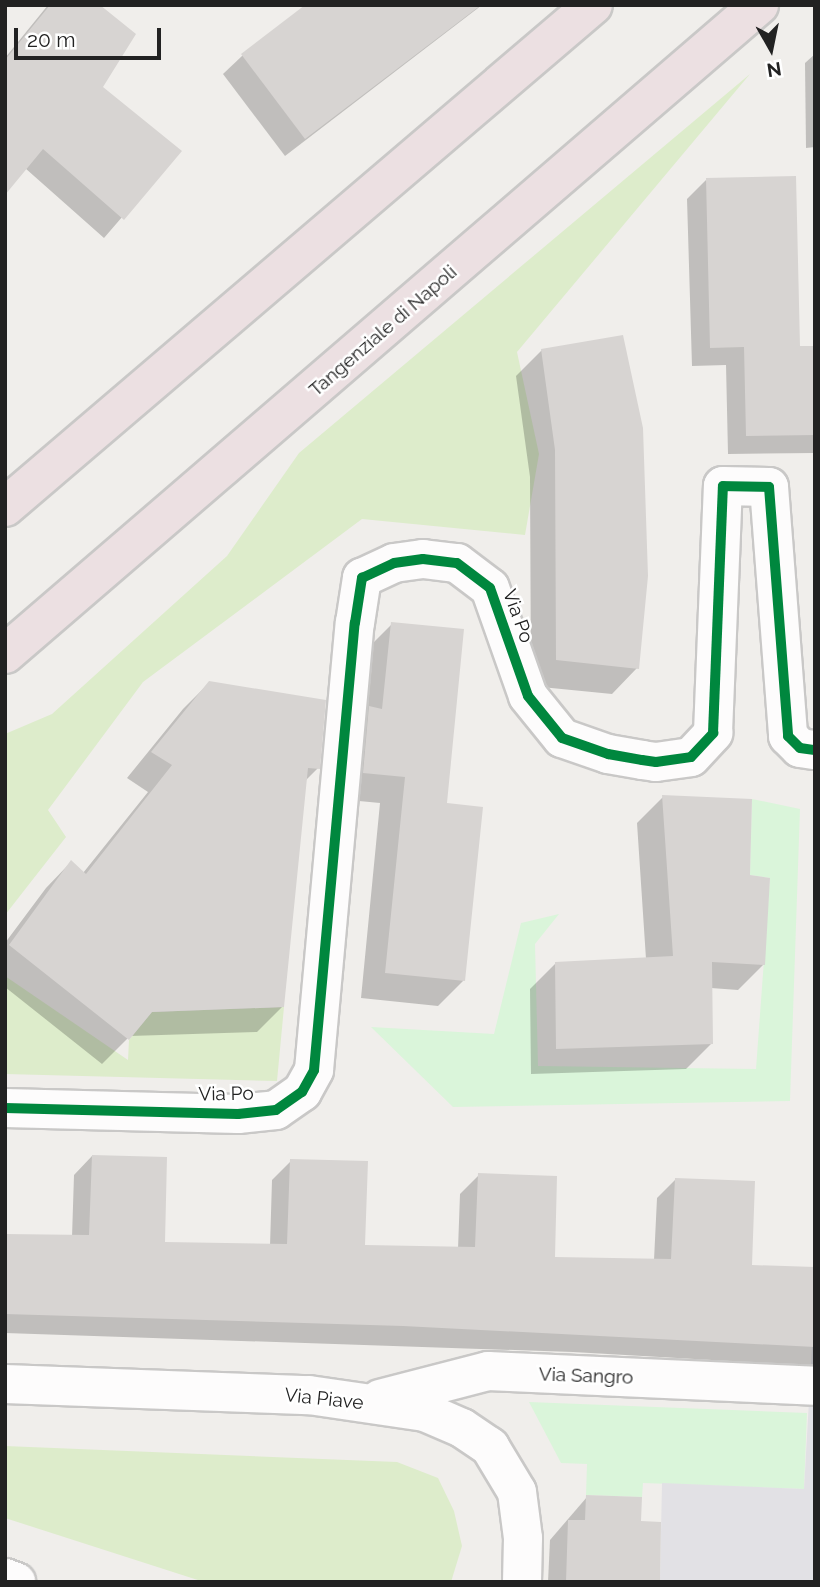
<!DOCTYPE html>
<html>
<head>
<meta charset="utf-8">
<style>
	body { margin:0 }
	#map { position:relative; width:820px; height:1587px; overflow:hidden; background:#f0eeeb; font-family:Raleway,sans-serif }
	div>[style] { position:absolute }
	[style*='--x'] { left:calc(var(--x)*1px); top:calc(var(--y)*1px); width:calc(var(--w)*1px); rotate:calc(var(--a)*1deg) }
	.grass>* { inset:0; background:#ddeccb }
	.park>* { inset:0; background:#daf5da }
	.plaza>* { inset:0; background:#e2e1e5 }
	.shadow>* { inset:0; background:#0003 }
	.building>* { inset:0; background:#d7d4d2 }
	.roads { filter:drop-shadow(2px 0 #c9c8c7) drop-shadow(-2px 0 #c9c8c7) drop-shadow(0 2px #c9c8c7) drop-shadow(0 -2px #c9c8c7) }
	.minor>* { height:38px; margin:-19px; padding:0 19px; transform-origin:19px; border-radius:19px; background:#fdfcfc }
	.highway>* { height:38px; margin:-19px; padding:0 19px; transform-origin:19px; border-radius:19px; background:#ece0e2 }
	.cycleway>* { height:10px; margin:-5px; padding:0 5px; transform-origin:5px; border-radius:5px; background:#00873e }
	span { translate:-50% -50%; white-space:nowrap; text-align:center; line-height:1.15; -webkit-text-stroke:5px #fff; paint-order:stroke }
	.street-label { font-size:19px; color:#222 }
	.frame { position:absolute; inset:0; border:7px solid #222; pointer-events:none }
	.north { position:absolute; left:736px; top:14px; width:70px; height:70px; -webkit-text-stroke:5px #fff; paint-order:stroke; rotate:171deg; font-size:19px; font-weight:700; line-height:28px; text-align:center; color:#222 }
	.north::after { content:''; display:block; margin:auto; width:24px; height:32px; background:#222; clip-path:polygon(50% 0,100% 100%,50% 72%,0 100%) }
	.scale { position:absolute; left:14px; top:28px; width:147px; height:32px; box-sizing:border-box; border:4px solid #222; border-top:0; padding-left:9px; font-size:21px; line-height:24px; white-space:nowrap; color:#222; -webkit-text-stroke:5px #fff; paint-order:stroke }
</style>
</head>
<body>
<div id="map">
	<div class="grass">
		<div style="clip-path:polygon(750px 74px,517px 352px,539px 454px,525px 535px,362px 519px,143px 682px,48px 810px,66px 837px,5px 915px,5px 734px,52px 714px,227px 556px,299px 453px)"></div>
		<div style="clip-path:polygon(5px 976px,128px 1060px,129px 1040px,152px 1012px,284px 1007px,277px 1081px,5px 1074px)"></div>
		<div style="clip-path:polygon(5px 1446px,397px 1462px,438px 1478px,454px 1511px,462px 1546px,451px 1582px,204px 1582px,5px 1518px)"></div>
	</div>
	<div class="park">
		<div style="clip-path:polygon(752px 799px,800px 809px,790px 1101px,453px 1107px,371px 1027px,494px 1034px,521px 923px,559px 914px,535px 944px,538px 1066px,756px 1069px,770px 878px,750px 875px)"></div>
		<div style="clip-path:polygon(529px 1402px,807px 1413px,804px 1489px,643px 1483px,642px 1497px,586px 1495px,587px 1464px,561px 1463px)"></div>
	</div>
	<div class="plaza">
		<div style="clip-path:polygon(812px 1347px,815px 1347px,815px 1582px,660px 1582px,662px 1483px,804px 1489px)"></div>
	</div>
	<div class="shadow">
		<div style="clip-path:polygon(48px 5px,97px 5px,101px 87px,179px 151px,104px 238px,25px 168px,5px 192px,5px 58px)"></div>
		<div style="clip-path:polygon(308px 5px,482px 5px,285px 156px,223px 74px,242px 56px)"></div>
		<div style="clip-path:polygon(815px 54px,815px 147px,806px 148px,805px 63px)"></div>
		<div style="clip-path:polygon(706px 180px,798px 347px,815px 347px,815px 453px,728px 454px,726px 365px,692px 366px,687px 199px)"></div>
		<div style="clip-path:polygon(542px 350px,637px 668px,612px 694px,531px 686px,530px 477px,516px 376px)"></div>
		<div style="clip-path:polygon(392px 624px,464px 980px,438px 1006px,361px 998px,380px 803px,338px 799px,366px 650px)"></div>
		<div style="clip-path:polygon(209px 683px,318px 768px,305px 781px,283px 1006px,257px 1032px,130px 1036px,102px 1064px,5px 987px,5px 943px,46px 888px,71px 862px,83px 873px,148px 792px,127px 778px,183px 709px)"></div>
		<div style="clip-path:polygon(663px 797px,748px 877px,764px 964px,738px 990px,711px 988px,712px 1043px,686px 1069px,531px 1074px,530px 989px,556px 963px,646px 959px,637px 823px)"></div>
		<div style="clip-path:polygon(92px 1156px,163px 1244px,270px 1246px,272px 1180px,291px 1161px,363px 1247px,458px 1249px,460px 1194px,479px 1175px,553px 1259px,654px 1260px,657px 1198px,676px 1179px,750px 1267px,815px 1268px,815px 1366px,573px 1352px,5px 1333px,5px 1236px,72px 1237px,74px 1175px)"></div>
		<div style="clip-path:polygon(587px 1497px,639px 1523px,658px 1582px,548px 1582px,550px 1540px)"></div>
	</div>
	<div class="building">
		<div style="clip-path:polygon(50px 5px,100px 5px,136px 34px,103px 87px,182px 151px,124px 220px,43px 149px,5px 195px,5px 60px)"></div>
		<div style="clip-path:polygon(305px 5px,481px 5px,305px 139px,241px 54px)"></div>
		<div style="clip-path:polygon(796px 176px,800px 346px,815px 346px,815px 435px,746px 436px,744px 347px,710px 348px,706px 178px)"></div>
		<div style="clip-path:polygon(623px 335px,643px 428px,648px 576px,639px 669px,556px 660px,555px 450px,541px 349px)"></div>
		<div style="clip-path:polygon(391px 622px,464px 629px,447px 803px,483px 807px,465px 981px,385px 973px,405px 777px,363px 773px,369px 706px,382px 709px)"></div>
		<div style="clip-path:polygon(209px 681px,326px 700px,320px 769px,308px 768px,284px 1007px,152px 1012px,129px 1040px,9px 945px,71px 860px,86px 874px,172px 765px,151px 752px)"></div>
		<div style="clip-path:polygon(662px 795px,752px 799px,750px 875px,770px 878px,765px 965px,712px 962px,713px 1044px,556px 1049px,555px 962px,673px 956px)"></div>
		<div style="clip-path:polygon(92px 1155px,167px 1157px,165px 1242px,287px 1244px,290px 1159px,368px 1161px,365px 1245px,475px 1247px,478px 1173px,557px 1176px,555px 1257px,671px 1259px,675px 1178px,755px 1181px,752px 1265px,815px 1267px,815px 1347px,403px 1326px,5px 1314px,5px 1234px,89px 1235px)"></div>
		<div style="clip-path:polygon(586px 1495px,642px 1497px,641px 1521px,661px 1522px,660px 1582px,566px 1582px,568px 1520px,585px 1520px)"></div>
	</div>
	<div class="roads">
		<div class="minor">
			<div style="--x:5;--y:1108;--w:233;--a:1.5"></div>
			<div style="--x:238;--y:1114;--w:38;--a:-6"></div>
			<div style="--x:276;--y:1110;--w:32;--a:-35"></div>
			<div style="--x:302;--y:1092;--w:25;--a:-61"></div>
			<div style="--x:314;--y:1070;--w:449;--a:-84.8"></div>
			<div style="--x:355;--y:623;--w:46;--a:-81.2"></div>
			<div style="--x:362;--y:578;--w:35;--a:-25"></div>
			<div style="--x:394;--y:563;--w:29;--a:-8"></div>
			<div style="--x:423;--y:559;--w:34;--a:7"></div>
			<div style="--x:457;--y:563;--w:41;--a:37.1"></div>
			<div style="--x:490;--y:588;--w:114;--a:70.6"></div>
			<div style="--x:528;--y:696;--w:54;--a:51"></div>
			<div style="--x:562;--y:738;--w:49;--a:19.2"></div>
			<div style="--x:608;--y:754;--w:35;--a:10"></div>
			<div style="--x:642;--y:760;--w:14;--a:8"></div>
			<div style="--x:656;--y:762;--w:35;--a:-8"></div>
			<div style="--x:691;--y:757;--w:33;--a:-47"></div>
			<div style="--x:713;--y:733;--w:247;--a:-87.7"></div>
			<div style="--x:723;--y:486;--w:46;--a:1.2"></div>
			<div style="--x:769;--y:487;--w:250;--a:85.6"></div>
			<div style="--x:788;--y:736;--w:17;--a:45"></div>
			<div style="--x:800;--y:748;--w:15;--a:8"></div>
			<div style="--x:5;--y:1384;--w:304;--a:2.1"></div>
			<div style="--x:309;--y:1395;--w:117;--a:8.3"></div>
			<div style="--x:425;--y:1412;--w:40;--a:23.4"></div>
			<div style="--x:462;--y:1428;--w:34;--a:34"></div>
			<div style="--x:490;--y:1447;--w:52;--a:59"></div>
			<div style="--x:517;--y:1492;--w:46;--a:82.6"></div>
			<div style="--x:523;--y:1538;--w:44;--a:91.3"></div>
			<div style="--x:380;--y:1399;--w:112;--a:-14.5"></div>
			<div style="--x:488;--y:1371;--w:327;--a:2.6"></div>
			<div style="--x:5;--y:1578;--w:12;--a:20"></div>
		</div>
		<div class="highway">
			<div style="--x:5;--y:507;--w:773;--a:-40.49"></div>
			<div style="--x:5;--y:654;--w:995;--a:-40.72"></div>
		</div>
	</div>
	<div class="cycleway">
		<div style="--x:5;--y:1108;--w:233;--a:1.5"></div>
		<div style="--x:238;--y:1114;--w:38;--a:-6"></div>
		<div style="--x:276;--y:1110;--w:32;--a:-35"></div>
		<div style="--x:302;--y:1092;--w:25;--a:-61"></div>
		<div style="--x:314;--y:1070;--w:449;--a:-84.8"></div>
		<div style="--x:355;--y:623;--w:46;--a:-81.2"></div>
		<div style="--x:362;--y:578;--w:35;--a:-25"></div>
		<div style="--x:394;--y:563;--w:29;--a:-8"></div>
		<div style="--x:423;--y:559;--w:34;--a:7"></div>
		<div style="--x:457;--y:563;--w:41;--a:37.1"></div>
		<div style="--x:490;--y:588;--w:114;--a:70.6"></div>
		<div style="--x:528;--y:696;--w:54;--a:51"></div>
		<div style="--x:562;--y:738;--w:49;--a:19.2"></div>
		<div style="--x:608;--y:754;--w:35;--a:10"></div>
		<div style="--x:642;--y:760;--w:14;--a:8"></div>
		<div style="--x:656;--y:762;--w:35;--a:-8"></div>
		<div style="--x:691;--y:757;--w:33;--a:-47"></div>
		<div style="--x:713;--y:733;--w:247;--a:-87.7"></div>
		<div style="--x:723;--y:486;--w:46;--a:1.2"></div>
		<div style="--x:769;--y:487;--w:250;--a:85.6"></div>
		<div style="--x:788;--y:736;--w:17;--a:45"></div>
		<div style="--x:800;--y:748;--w:15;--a:8"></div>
	</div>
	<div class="street-label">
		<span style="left:383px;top:331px;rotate:-41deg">Tangenziale di Napoli</span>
		<span style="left:518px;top:616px;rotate:70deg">Via Po</span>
		<span style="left:226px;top:1094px;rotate:-1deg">Via Po</span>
		<span style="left:586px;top:1376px;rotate:2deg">Via Sangro</span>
		<span style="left:324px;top:1399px;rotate:6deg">Via Piave</span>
	</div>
	<div class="frame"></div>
	<div class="north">N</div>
	<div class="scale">20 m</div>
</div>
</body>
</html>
